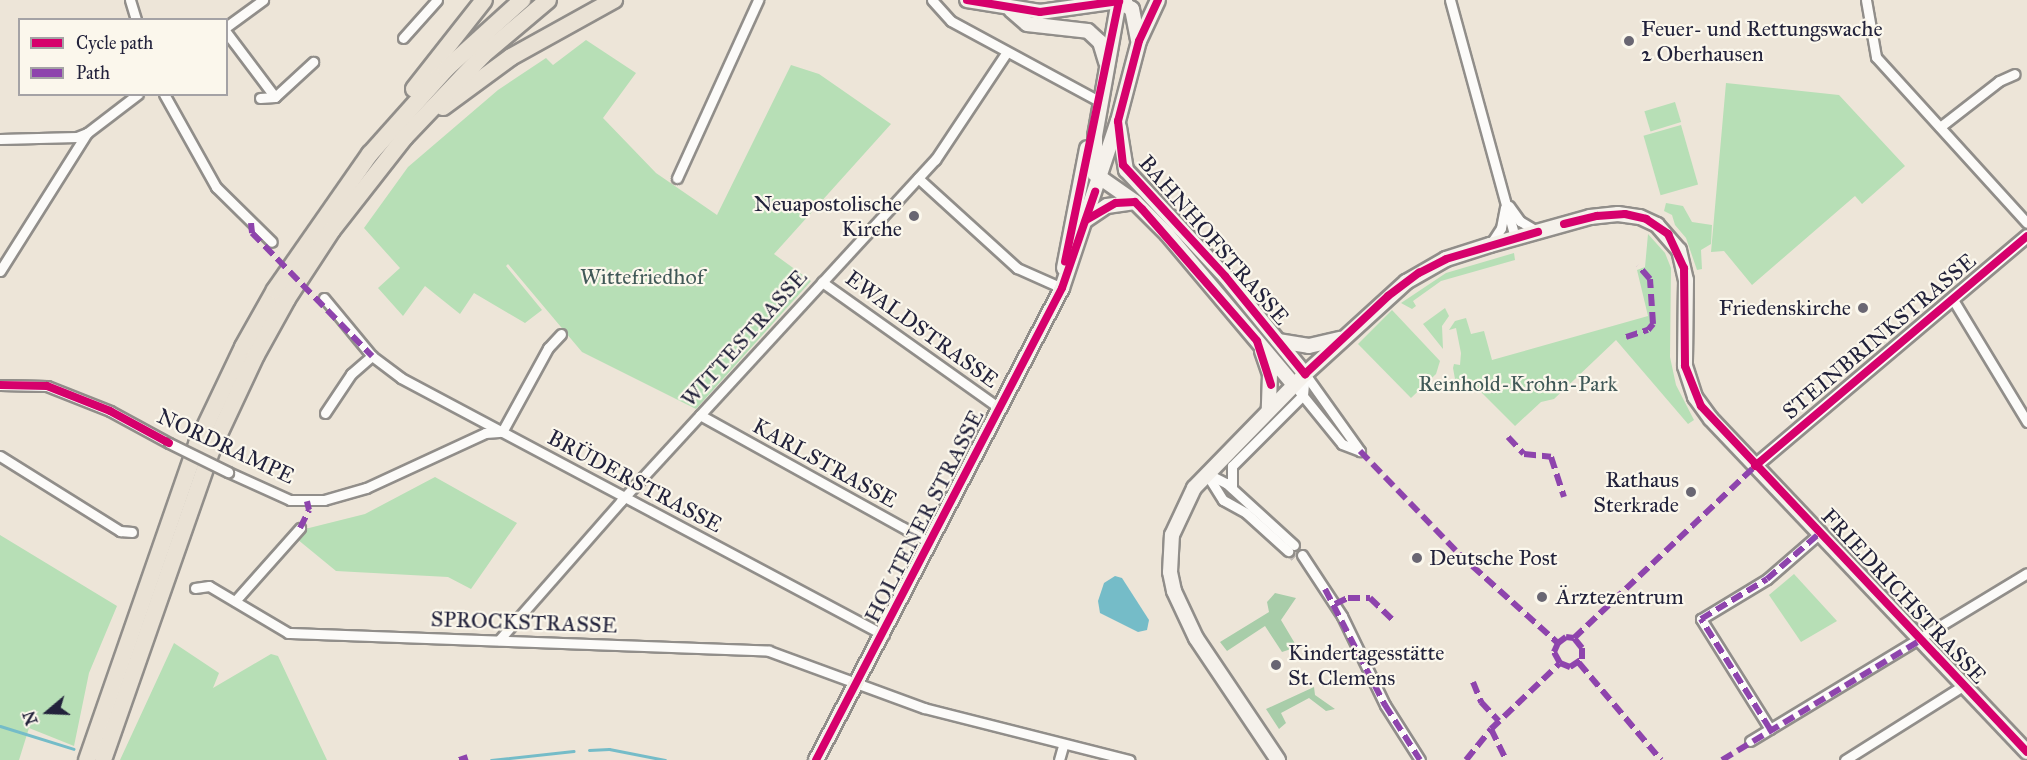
<!DOCTYPE html>
<html>
<head>
<meta charset="utf-8">
<style>
	body { margin:0 }
	#map { position:relative; width:2027px; height:760px; overflow:hidden; background:#ede5d8; font-family:"IM FELL Great Primer",serif }
	div>[style] { position:absolute }
	[style*='--x'] { left:calc(var(--x)*1px); top:calc(var(--y)*1px); width:calc(var(--w)*1px); rotate:calc(var(--a)*1deg) }
	.green>* { inset:0; background:#b7dfb6; transform-origin:0 0 }
	.forest>* { inset:0; background:#a8cda9 }
	.water>* { inset:0; background:#75bcc8 }
	.stream>* { height:3px; margin:-1.5px; padding:0 1.5px; transform-origin:1.5px; border-radius:1.5px; background:#75bcc8 }
	.minor-tunnel>* { height:9px; margin-top:-4.5px; transform-origin:0; background:repeating-linear-gradient(90deg,#c4beb9 0 9px,transparent 0 13.5px) }
	.roads { filter:drop-shadow(2px 0 #918e8a) drop-shadow(-2px 0 #918e8a) drop-shadow(0 2px #918e8a) drop-shadow(0 -2px #918e8a) }
	.minor>* { height:9px; margin:-4.5px; padding:0 4.5px; transform-origin:4.5px; border-radius:4.5px; background:#fcfbf9 }
	.tertiary>* { height:12px; margin:-6px; padding:0 6px; transform-origin:6px; border-radius:6px; background:#fcfbf9 }
	.secondary>* { height:14px; margin:-7px; padding:0 7px; transform-origin:7px; border-radius:7px; background:#f5f1eb }
	.motorway>* { height:16px; margin:-8px; padding:0 8px; transform-origin:8px; border-radius:8px; background:#eae2d5 }
	.bridges { filter:drop-shadow(2px 0 #918e8a) drop-shadow(-2px 0 #918e8a) drop-shadow(0 2px #918e8a) drop-shadow(0 -2px #918e8a) }
	.minor-bridge>* { height:9px; margin:-4.5px; padding:0 4.5px; transform-origin:4.5px; border-radius:4.5px; background:#fcfbf9 }
	.quiet>* { height:6px; margin-top:-3px; transform-origin:0; background:repeating-linear-gradient(90deg,#8e44ad 0 12px,transparent 0 18px) }
	.cycleway>* { height:8px; margin:-4px; padding:0 4px; transform-origin:4px; border-radius:4px; background:#d6006c }
	.dots>* { width:16px; height:16px; translate:-50% -50%; box-sizing:border-box; border:3px solid #fbf7ec; border-radius:50% }
	span { translate:-50% -50%; white-space:nowrap; text-align:center; line-height:1.15; -webkit-text-stroke:4.5px #fbf7ec; paint-order:stroke }
	.poi-label { font-size:22px; color:#22223b }
	.left { translate:0 -50%; text-align:left }
	.right { translate:-100% -50%; text-align:right }
	.street-label { font-size:22px; color:#22223b }
	.park-label { font-size:22px; color:#415958 }
	.legend { position:absolute; left:18px; top:18px; width:210px; height:78px; box-sizing:border-box; background:#fbf7ec; border:2px solid #a4a2a5; margin:0; padding:8px 10px; list-style:none; font-size:18px; color:#22223b }
	.legend li { display:flex; align-items:center; gap:12px; height:30px }
	.legend b { width:30px; border:2px solid #a4a2a5 }
	.north { position:absolute; left:18px; top:682px; width:60px; height:60px; -webkit-text-stroke:4px #fbf7ec; paint-order:stroke; rotate:251deg; font-size:16px; font-weight:700; line-height:24px; text-align:center; color:#22223b }
	.north::after { content:''; display:block; margin:auto; width:21px; height:27px; background:#22223b; clip-path:polygon(50% 0,100% 100%,50% 72%,0 100%) }
</style>
</head>
<body>
<div id="map">
	<div class="green">
		<div style="clip-path:polygon(586px 40px,636px 73px,603px 118px,656px 173px,717px 215px,791px 65px,819px 74px,891px 124px,774px 254px,811px 281px,696px 409px,582px 352px,508px 264px,506px 266px,542px 310px,525px 323px,474px 293px,460px 314px,425px 286px,403px 316px,378px 288px,400px 268px,364px 228px,408px 167px,498px 90px,546px 58px,553px 65px)"></div>
		<div style="clip-path:polygon(1726px 83px,1839px 95px,1905px 166px,1862px 204px,1855px 196px,1752px 285px,1724px 251px,1711px 252px)"></div>
		<div style="left:1675px;top:102px;width:21px;height:32px;rotate:73deg"></div>
		<div style="left:1681px;top:125px;width:62px;height:39px;rotate:74deg"></div>
		<div style="clip-path:polygon(1666px 203px,1683px 206px,1692px 222px,1712px 225px,1711px 244px,1701px 250px,1702px 269px,1697px 270px,1686px 238px,1675px 225px,1672px 215px,1664px 211px)"></div>
		<div style="clip-path:polygon(1648px 234px,1665px 253px,1671px 268px,1670px 357px,1676px 385px,1694px 420px,1688px 424px,1616px 340px,1554px 399px,1541px 402px,1515px 426px,1470px 381px,1455px 379px,1453px 368px,1454px 364px,1460px 365px,1461px 353px,1456px 328px,1449px 330px,1455px 321px,1466px 318px,1471px 334px,1484px 331px,1492px 360px,1648px 316px,1637px 270px,1645px 267px)"></div>
		<div style="clip-path:polygon(1514px 253px,1515px 260px,1441px 281px,1413px 301px,1416px 306px,1412px 309px,1401px 303px,1446px 273px)"></div>
		<div style="clip-path:polygon(1445px 308px,1449px 316px,1442px 326px,1443px 349px,1423px 324px)"></div>
		<div style="clip-path:polygon(1392px 310px,1440px 361px,1436px 374px,1411px 398px,1358px 344px)"></div>
		<div style="clip-path:polygon(435px 477px,517px 523px,471px 589px,448px 577px,336px 571px,297px 539px,305px 529px,365px 514px)"></div>
		<div style="clip-path:polygon(0 535px,117px 606px,89px 673px,74px 746px,29px 728px,19px 760px,0 760px)"></div>
		<div style="clip-path:polygon(1794px 574px,1837px 621px,1801px 642px,1769px 595px)"></div>
		<div style="clip-path:polygon(174px 643px,219px 673px,213px 688px,271px 654px,278px 656px,327px 760px,120px 760px)"></div>
	</div>
	<div class="forest">
		<div style="clip-path:polygon(1275px 593px,1296px 598px,1281px 620px,1297px 647px,1282px 652px,1265px 626px,1227px 651px,1220px 642px,1269px 612px,1267px 602px)"></div>
		<div style="clip-path:polygon(1314px 687px,1315px 695px,1335px 709px,1326px 711px,1309px 698px,1281px 713px,1286px 723px,1279px 729px,1266px 709px)"></div>
	</div>
	<div class="water">
		<div style="clip-path:polygon(1115px 576px,1122px 578px,1149px 620px,1147px 630px,1138px 632px,1100px 613px,1098px 601px,1104px 583px)"></div>
	</div>
	<div class="stream">
		<div style="--x:0;--y:726;--w:77;--a:17.3"></div>
		<div style="--x:589;--y:750;--w:20;--a:-3"></div>
		<div style="--x:609;--y:749;--w:57;--a:11.1"></div>
		<div style="--x:491;--y:760;--w:83;--a:-6.2"></div>
	</div>
	<div class="minor-tunnel">
		<div style="--x:1288;--y:551;--w:12;--a:42"></div>
	</div>
	<div class="roads">
		<div class="minor">
			<div style="--x:130;--y:0;--w:21;--a:73"></div>
			<div style="--x:932;--y:0;--w:28;--a:48"></div>
			<div style="--x:951;--y:21;--w:170;--a:28.4"></div>
			<div style="--x:1450;--y:0;--w:247;--a:74.7"></div>
			<div style="--x:1866;--y:0;--w:58;--a:80"></div>
			<div style="--x:1876;--y:57;--w:224;--a:47.7"></div>
			<div style="--x:226;--y:27;--w:46;--a:-36.1"></div>
			<div style="--x:226;--y:32;--w:81;--a:53"></div>
			<div style="--x:403;--y:38;--w:51;--a:-48.2"></div>
			<div style="--x:164;--y:94;--w:107;--a:60.8"></div>
			<div style="--x:216;--y:187;--w:78;--a:44.5"></div>
			<div style="--x:260;--y:98;--w:15;--a:-4"></div>
			<div style="--x:275;--y:97;--w:52;--a:-42.6"></div>
			<div style="--x:1940;--y:127;--w:75;--a:-37.9"></div>
			<div style="--x:1999;--y:81;--w:17;--a:-24"></div>
			<div style="--x:0;--y:139;--w:77;--a:-1.5"></div>
			<div style="--x:77;--y:137;--w:11;--a:-22"></div>
			<div style="--x:677;--y:178;--w:196;--a:-65.5"></div>
			<div style="--x:918;--y:178;--w:134;--a:42.3"></div>
			<div style="--x:1017;--y:268;--w:49;--a:24"></div>
			<div style="--x:1509;--y:206;--w:19;--a:54"></div>
			<div style="--x:1520;--y:221;--w:21;--a:31"></div>
			<div style="--x:1490;--y:245;--w:20;--a:-57"></div>
			<div style="--x:1501;--y:228;--w:21;--a:-79"></div>
			<div style="--x:0;--y:271;--w:163;--a:-57.8"></div>
			<div style="--x:87;--y:133;--w:64;--a:-37.4"></div>
			<div style="--x:822;--y:282;--w:217;--a:35.4"></div>
			<div style="--x:324;--y:298;--w:75;--a:50.4"></div>
			<div style="--x:372;--y:356;--w:36;--a:37"></div>
			<div style="--x:401;--y:378;--w:547;--a:28.02"></div>
			<div style="--x:1952;--y:298;--w:145;--a:58.8"></div>
			<div style="--x:1305;--y:374;--w:95;--a:54.5"></div>
			<div style="--x:0;--y:385;--w:47;--a:1.2"></div>
			<div style="--x:47;--y:386;--w:68;--a:21.6"></div>
			<div style="--x:110;--y:411;--w:67;--a:28.5"></div>
			<div style="--x:1299;--y:391;--w:68;--a:50.9"></div>
			<div style="--x:1342;--y:444;--w:19;--a:21"></div>
			<div style="--x:325;--y:413;--w:47;--a:-56.3"></div>
			<div style="--x:351;--y:374;--w:28;--a:-41"></div>
			<div style="--x:700;--y:415;--w:264;--a:29"></div>
			<div style="--x:502;--y:432;--w:96;--a:-61.3"></div>
			<div style="--x:548;--y:348;--w:19;--a:-47"></div>
			<div style="--x:0;--y:456;--w:142;--a:32"></div>
			<div style="--x:120;--y:531;--w:12;--a:5"></div>
			<div style="--x:228;--y:472;--w:68;--a:24.3"></div>
			<div style="--x:290;--y:500;--w:34;--a:0"></div>
			<div style="--x:324;--y:500;--w:44;--a:-15.9"></div>
			<div style="--x:366;--y:488;--w:131;--a:-24.8"></div>
			<div style="--x:485;--y:433;--w:14;--a:-4"></div>
			<div style="--x:1206;--y:473;--w:32;--a:58"></div>
			<div style="--x:1223;--y:500;--w:26;--a:29"></div>
			<div style="--x:1246;--y:513;--w:57;--a:42.1"></div>
			<div style="--x:1206;--y:473;--w:22;--a:27"></div>
			<div style="--x:1226;--y:483;--w:92;--a:42.4"></div>
			<div style="--x:1232;--y:488;--w:22;--a:-90"></div>
			<div style="--x:1232;--y:466;--w:100;--a:-45"></div>
			<div style="--x:1303;--y:395;--w:21;--a:-85"></div>
			<div style="--x:1302;--y:555;--w:73;--a:56.7"></div>
			<div style="--x:1342;--y:616;--w:99;--a:64.2"></div>
			<div style="--x:1385;--y:705;--w:65;--a:57.5"></div>
			<div style="--x:195;--y:588;--w:14;--a:-8"></div>
			<div style="--x:209;--y:586;--w:92;--a:30.7"></div>
			<div style="--x:288;--y:633;--w:481;--a:2.1"></div>
			<div style="--x:769;--y:651;--w:165;--a:20.2"></div>
			<div style="--x:924;--y:708;--w:212;--a:14.2"></div>
			<div style="--x:235;--y:601;--w:98;--a:-48.3"></div>
			<div style="--x:499;--y:640;--w:185;--a:-48.7"></div>
			<div style="--x:621;--y:501;--w:464;--a:-47.4"></div>
			<div style="--x:935;--y:160;--w:128;--a:-56.4"></div>
			<div style="--x:1770;--y:729;--w:130;--a:-122.1"></div>
			<div style="--x:1701;--y:619;--w:77;--a:-31.2"></div>
			<div style="--x:1767;--y:579;--w:70;--a:-41"></div>
			<div style="--x:1750;--y:741;--w:324;--a:-31.2"></div>
			<div style="--x:1059;--y:760;--w:15;--a:-74"></div>
			<div style="--x:1845;--y:760;--w:141;--a:-32.2"></div>
		</div>
		<div class="tertiary">
			<div style="--x:1755;--y:466;--w:356;--a:-40.2"></div>
		</div>
		<div class="secondary">
			<div style="--x:967;--y:0;--w:74;--a:9.3"></div>
			<div style="--x:1040;--y:12;--w:86;--a:-8"></div>
			<div style="--x:1119;--y:0;--w:138;--a:100"></div>
			<div style="--x:1095;--y:136;--w:38;--a:90"></div>
			<div style="--x:1095;--y:174;--w:49;--a:35"></div>
			<div style="--x:1135;--y:202;--w:45;--a:45"></div>
			<div style="--x:1167;--y:234;--w:197;--a:49.9"></div>
			<div style="--x:1119;--y:1;--w:15;--a:32"></div>
			<div style="--x:1132;--y:9;--w:31;--a:79"></div>
			<div style="--x:1011;--y:10;--w:21;--a:41"></div>
			<div style="--x:1027;--y:24;--w:61;--a:6.5"></div>
			<div style="--x:1088;--y:31;--w:16;--a:43"></div>
			<div style="--x:1100;--y:42;--w:21;--a:73"></div>
			<div style="--x:1119;--y:127;--w:44;--a:80.8"></div>
			<div style="--x:1126;--y:170;--w:145;--a:47"></div>
			<div style="--x:1225;--y:276;--w:127;--a:50.8"></div>
			<div style="--x:1086;--y:220;--w:25;--a:-34"></div>
			<div style="--x:1107;--y:206;--w:28;--a:-8"></div>
			<div style="--x:1064;--y:268;--w:122;--a:-79.1"></div>
			<div style="--x:1278;--y:341;--w:31;--a:9"></div>
			<div style="--x:1309;--y:346;--w:32;--a:-13"></div>
			<div style="--x:1262;--y:351;--w:24;--a:71"></div>
			<div style="--x:1270;--y:374;--w:36;--a:92"></div>
			<div style="--x:816;--y:760;--w:532;--a:-62.47"></div>
			<div style="--x:1062;--y:288;--w:176;--a:-71.5"></div>
			<div style="--x:1118;--y:121;--w:83;--a:-75.3"></div>
			<div style="--x:1139;--y:41;--w:45;--a:-65.1"></div>
			<div style="--x:1278;--y:760;--w:147;--a:-123.9"></div>
			<div style="--x:1196;--y:638;--w:52;--a:-115.1"></div>
			<div style="--x:1174;--y:591;--w:19;--a:-102"></div>
			<div style="--x:1170;--y:572;--w:37;--a:-87"></div>
			<div style="--x:1172;--y:535;--w:52;--a:-64.9"></div>
			<div style="--x:1194;--y:488;--w:159;--a:-45.8"></div>
			<div style="--x:1305;--y:374;--w:137;--a:-42.3"></div>
			<div style="--x:1406;--y:282;--w:46;--a:-29.9"></div>
			<div style="--x:1446;--y:259;--w:46;--a:-17.7"></div>
			<div style="--x:1490;--y:245;--w:104;--a:-15.6"></div>
			<div style="--x:1590;--y:217;--w:28;--a:-6"></div>
			<div style="--x:1618;--y:214;--w:22;--a:8"></div>
			<div style="--x:1640;--y:217;--w:19;--a:25"></div>
			<div style="--x:1657;--y:225;--w:33;--a:49"></div>
			<div style="--x:1679;--y:250;--w:31;--a:77"></div>
			<div style="--x:1686;--y:280;--w:86;--a:90.7"></div>
			<div style="--x:1685;--y:366;--w:33;--a:72"></div>
			<div style="--x:1695;--y:397;--w:27;--a:54"></div>
			<div style="--x:1711;--y:419;--w:459;--a:46.5"></div>
		</div>
		<div class="motorway">
			<div style="--x:414;--y:89;--w:113;--a:-51.8"></div>
			<div style="--x:443;--y:107;--w:84;--a:-36.3"></div>
			<div style="--x:511;--y:57;--w:118;--a:-29"></div>
			<div style="--x:87;--y:760;--w:335;--a:-70.8"></div>
			<div style="--x:197;--y:444;--w:107;--a:-64.6"></div>
			<div style="--x:243;--y:347;--w:65;--a:-60.7"></div>
			<div style="--x:275;--y:290;--w:166;--a:-55.1"></div>
			<div style="--x:370;--y:154;--w:114;--a:-48.2"></div>
			<div style="--x:446;--y:69;--w:103;--a:-42.2"></div>
			<div style="--x:103;--y:760;--w:327;--a:-70.7"></div>
			<div style="--x:211;--y:451;--w:106;--a:-64.9"></div>
			<div style="--x:256;--y:355;--w:64;--a:-61"></div>
			<div style="--x:287;--y:299;--w:82;--a:-56.9"></div>
			<div style="--x:332;--y:230;--w:118;--a:-51.9"></div>
			<div style="--x:405;--y:137;--w:113;--a:-46.4"></div>
			<div style="--x:483;--y:55;--w:85;--a:-40.2"></div>
		</div>
	</div>
	<div class="bridges">
		<div class="minor-bridge">
			<div style="--x:169;--y:443;--w:66;--a:26.2"></div>
		</div>
	</div>
	<div class="quiet">
		<div style="--x:251;--y:223;--w:10;--a:84"></div>
		<div style="--x:252;--y:233;--w:172;--a:45.7"></div>
		<div style="--x:1626;--y:337;--w:23;--a:-18"></div>
		<div style="--x:1648;--y:330;--w:8;--a:-50"></div>
		<div style="--x:1653;--y:324;--w:45;--a:-93.8"></div>
		<div style="--x:1650;--y:279;--w:18;--a:-131"></div>
		<div style="--x:1508;--y:437;--w:23;--a:47"></div>
		<div style="--x:1524;--y:454;--w:27;--a:6"></div>
		<div style="--x:1551;--y:457;--w:42;--a:72"></div>
		<div style="--x:1360;--y:451;--w:143;--a:46.1"></div>
		<div style="--x:1459;--y:554;--w:133;--a:42"></div>
		<div style="--x:300;--y:528;--w:20;--a:-63"></div>
		<div style="--x:309;--y:510;--w:9;--a:-103"></div>
		<div style="--x:1325;--y:589;--w:131;--a:62.7"></div>
		<div style="--x:1385;--y:705;--w:65;--a:57.5"></div>
		<div style="--x:1335;--y:604;--w:14;--a:-25"></div>
		<div style="--x:1348;--y:598;--w:22;--a:0"></div>
		<div style="--x:1370;--y:598;--w:33;--a:44"></div>
		<div style="--x:1560;--y:663;--w:11;--a:22"></div>
		<div style="--x:1570;--y:667;--w:14;--a:-34"></div>
		<div style="--x:1582;--y:659;--w:11;--a:-90"></div>
		<div style="--x:1582;--y:648;--w:13;--a:-129"></div>
		<div style="--x:1579;--y:663;--w:127;--a:49.8"></div>
		<div style="--x:1473;--y:682;--w:22;--a:68"></div>
		<div style="--x:1481;--y:702;--w:26;--a:47"></div>
		<div style="--x:1491;--y:729;--w:34;--a:64"></div>
		<div style="--x:1770;--y:729;--w:130;--a:-122.1"></div>
		<div style="--x:1701;--y:619;--w:77;--a:-31.2"></div>
		<div style="--x:1767;--y:579;--w:70;--a:-41"></div>
		<div style="--x:459;--y:760;--w:9;--a:-18"></div>
		<div style="--x:1466;--y:760;--w:40;--a:-51"></div>
		<div style="--x:1491;--y:729;--w:95;--a:-43.7"></div>
		<div style="--x:1560;--y:663;--w:13;--a:-119"></div>
		<div style="--x:1554;--y:652;--w:10;--a:-66"></div>
		<div style="--x:1558;--y:643;--w:10;--a:-37"></div>
		<div style="--x:1566;--y:637;--w:8;--a:7"></div>
		<div style="--x:1574;--y:638;--w:250;--a:-43.5"></div>
		<div style="--x:1722;--y:760;--w:232;--a:-31.1"></div>
	</div>
	<div class="cycleway">
		<div style="--x:967;--y:0;--w:74;--a:9.3"></div>
		<div style="--x:1040;--y:12;--w:80;--a:-7.9"></div>
		<div style="--x:1119;--y:1;--w:266;--a:101.7"></div>
		<div style="--x:1158;--y:0;--w:45;--a:114.9"></div>
		<div style="--x:1139;--y:41;--w:83;--a:104.7"></div>
		<div style="--x:1118;--y:121;--w:44;--a:83.5"></div>
		<div style="--x:1123;--y:165;--w:151;--a:47.4"></div>
		<div style="--x:1225;--y:276;--w:127;--a:50.8"></div>
		<div style="--x:1305;--y:374;--w:114;--a:-43.2"></div>
		<div style="--x:1388;--y:296;--w:39;--a:-37"></div>
		<div style="--x:1419;--y:273;--w:30;--a:-27"></div>
		<div style="--x:1446;--y:259;--w:96;--a:-16.4"></div>
		<div style="--x:1086;--y:220;--w:34;--a:-30"></div>
		<div style="--x:1116;--y:203;--w:19;--a:-3"></div>
		<div style="--x:1135;--y:202;--w:10;--a:45"></div>
		<div style="--x:1142;--y:209;--w:175;--a:48.9"></div>
		<div style="--x:1257;--y:341;--w:46;--a:72.3"></div>
		<div style="--x:1564;--y:224;--w:34;--a:-14"></div>
		<div style="--x:1597;--y:216;--w:28;--a:-4"></div>
		<div style="--x:1625;--y:214;--w:22;--a:13"></div>
		<div style="--x:1646;--y:219;--w:27;--a:34"></div>
		<div style="--x:1668;--y:234;--w:38;--a:65"></div>
		<div style="--x:1684;--y:268;--w:98;--a:89.4"></div>
		<div style="--x:1685;--y:366;--w:43;--a:68.2"></div>
		<div style="--x:1701;--y:406;--w:475;--a:46.7"></div>
		<div style="--x:0;--y:385;--w:47;--a:1.2"></div>
		<div style="--x:47;--y:386;--w:68;--a:21.6"></div>
		<div style="--x:110;--y:411;--w:67;--a:28.5"></div>
		<div style="--x:1755;--y:466;--w:356;--a:-40.2"></div>
		<div style="--x:816;--y:760;--w:532;--a:-62.47"></div>
		<div style="--x:1062;--y:288;--w:102;--a:-71"></div>
	</div>
	<div class="dots">
		<div style="left:1629px;top:41px;background:#696672"></div>
		<div style="left:914px;top:216px;background:#696672"></div>
		<div style="left:1863px;top:308px;background:#696672"></div>
		<div style="left:1691px;top:492px;background:#696672"></div>
		<div style="left:1417px;top:558px;background:#696672"></div>
		<div style="left:1542px;top:597px;background:#696672"></div>
		<div style="left:1276px;top:665px;background:#696672"></div>
	</div>
	<div class="poi-label">
		<span class="left" style="left:1641px;top:41px">Feuer- und Rettungswache<br>2 Oberhausen</span>
		<span class="right" style="left:902px;top:216px">Neuapostolische<br>Kirche</span>
		<span class="right" style="left:1851px;top:308px">Friedenskirche</span>
		<span class="right" style="left:1679px;top:492px">Rathaus<br>Sterkrade</span>
		<span class="left" style="left:1429px;top:558px">Deutsche Post</span>
		<span class="left" style="left:1556px;top:597px">Ärztezentrum</span>
		<span class="left" style="left:1288px;top:665px">Kindertagesstätte<br>St. Clemens</span>
	</div>
	<div class="street-label">
		<span style="left:1214px;top:240px;rotate:49deg">BAHNHOFSTRASSE</span>
		<span style="left:922px;top:329px;rotate:36deg">EWALDSTRASSE</span>
		<span style="left:1879px;top:336px;rotate:-40deg">STEINBRINKSTRASSE</span>
		<span style="left:744px;top:338px;rotate:-48deg">WITTESTRASSE</span>
		<span style="left:226px;top:446px;rotate:25deg">NORDRAMPE</span>
		<span style="left:825px;top:463px;rotate:29deg">KARLSTRASSE</span>
		<span style="left:635px;top:481px;rotate:28deg">BRÜDERSTRASSE</span>
		<span style="left:924px;top:516px;rotate:-63deg">HOLTENER STRASSE</span>
		<span style="left:1904px;top:596px;rotate:47deg">FRIEDRICHSTRASSE</span>
		<span style="left:524px;top:622px;rotate:2deg">SPROCKSTRASSE</span>
	</div>
	<div class="park-label">
		<span style="left:642px;top:277px">Wittefriedhof</span>
		<span style="left:1518px;top:384px">Reinhold-Krohn-Park</span>
	</div>
	<ul class="legend">
	<li><b style="height:8px;background:#d6006c"></b>Cycle path</li>
	<li><b style="height:8px;background:#8e44ad"></b>Path</li>
	</ul>
	<div class="north">N</div>
</div>
</body>
</html>
